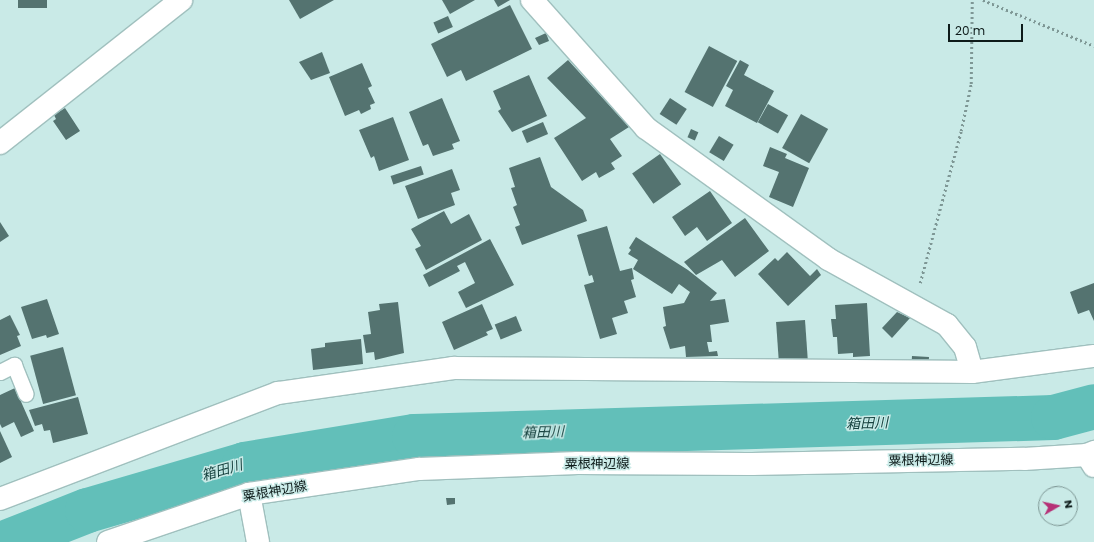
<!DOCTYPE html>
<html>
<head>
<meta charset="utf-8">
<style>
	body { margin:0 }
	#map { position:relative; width:1094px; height:542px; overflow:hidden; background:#c9eae7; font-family:Poppins,"Noto Sans JP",sans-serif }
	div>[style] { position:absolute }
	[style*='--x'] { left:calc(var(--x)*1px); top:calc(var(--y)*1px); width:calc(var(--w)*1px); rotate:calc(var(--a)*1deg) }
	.river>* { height:45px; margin:-22.5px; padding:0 22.5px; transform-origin:22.5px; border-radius:22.5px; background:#62bfb9 }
	.building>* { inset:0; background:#547370; transform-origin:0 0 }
	.path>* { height:2.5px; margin-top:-1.25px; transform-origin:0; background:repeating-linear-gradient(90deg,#7e9795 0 2px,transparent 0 5px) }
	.roads { filter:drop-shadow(1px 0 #a0c0be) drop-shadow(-1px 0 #a0c0be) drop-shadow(0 1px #a0c0be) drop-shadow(0 -1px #a0c0be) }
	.service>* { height:15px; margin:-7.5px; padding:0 7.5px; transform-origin:7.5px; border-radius:7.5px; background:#fff }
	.minor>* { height:22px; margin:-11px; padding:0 11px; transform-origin:11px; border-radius:11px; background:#fff }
	.secondary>* { height:22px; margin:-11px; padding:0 11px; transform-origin:11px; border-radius:11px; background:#fff }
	span { translate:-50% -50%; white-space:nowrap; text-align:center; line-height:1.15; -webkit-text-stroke:3px #c9eae7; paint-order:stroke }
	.street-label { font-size:13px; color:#0e1b1a }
	.water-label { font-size:14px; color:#174340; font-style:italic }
	.north { position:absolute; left:1038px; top:486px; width:40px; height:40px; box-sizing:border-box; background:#c9eae7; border:1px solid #7e9795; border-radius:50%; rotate:81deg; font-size:11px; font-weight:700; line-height:16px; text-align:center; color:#0e1b1a }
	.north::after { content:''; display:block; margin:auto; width:14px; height:18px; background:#b63177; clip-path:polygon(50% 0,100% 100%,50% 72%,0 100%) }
	.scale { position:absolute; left:948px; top:24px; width:75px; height:18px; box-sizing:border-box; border:2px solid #0e1b1a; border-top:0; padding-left:5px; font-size:12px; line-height:14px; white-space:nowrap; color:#0e1b1a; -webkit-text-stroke:3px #c9eae7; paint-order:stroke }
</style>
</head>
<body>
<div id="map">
	<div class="river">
		<div style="--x:6;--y:542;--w:87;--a:-21.6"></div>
		<div style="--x:87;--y:510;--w:164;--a:-16.3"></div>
		<div style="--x:244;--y:464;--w:172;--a:-9.4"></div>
		<div style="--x:414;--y:436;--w:639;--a:-1.7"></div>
		<div style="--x:1053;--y:417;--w:42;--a:-15"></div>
	</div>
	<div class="building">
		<div style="left:18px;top:0;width:29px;height:8px"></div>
		<div style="clip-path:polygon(289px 0,334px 0,300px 19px)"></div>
		<div style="clip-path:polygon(442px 0,475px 0,450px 14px)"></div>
		<div style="clip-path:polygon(494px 0,510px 0,498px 7px)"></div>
		<div style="clip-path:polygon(510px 5px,532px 49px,466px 81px,461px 70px,447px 77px,431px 44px)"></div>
		<div style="left:448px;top:16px;width:12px;height:16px;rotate:66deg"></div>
		<div style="clip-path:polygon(546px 33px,549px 41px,539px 45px,535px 38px)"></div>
		<div style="left:709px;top:46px;width:32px;height:52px;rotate:28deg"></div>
		<div style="clip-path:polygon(322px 52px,330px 73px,311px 80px,299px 62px)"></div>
		<div style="clip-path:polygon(568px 60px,629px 127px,610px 139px,622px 156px,611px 163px,615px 169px,599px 178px,596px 172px,582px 181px,554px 138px,586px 118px,547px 78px)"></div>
		<div style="clip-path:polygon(740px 60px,749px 65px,744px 75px,774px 91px,757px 123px,725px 106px,733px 90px,726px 86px)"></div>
		<div style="clip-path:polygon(362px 63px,372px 86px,368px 88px,375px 103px,370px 105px,371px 109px,361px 114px,359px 110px,345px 116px,329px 77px)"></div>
		<div style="clip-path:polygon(529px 75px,547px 116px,512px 132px,498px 111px,501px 109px,493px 91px)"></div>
		<div style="clip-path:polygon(442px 98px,460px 141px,452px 144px,454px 149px,433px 156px,428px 144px,423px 146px,409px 112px)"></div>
		<div style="left:670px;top:98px;width:20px;height:19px;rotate:33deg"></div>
		<div style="left:768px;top:104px;width:23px;height:21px;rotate:29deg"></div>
		<div style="clip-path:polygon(65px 108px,80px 131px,66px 140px,53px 121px,56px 119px,54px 115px)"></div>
		<div style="left:801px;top:114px;width:31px;height:39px;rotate:29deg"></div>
		<div style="clip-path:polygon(393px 117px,409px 160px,379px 171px,374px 156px,371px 158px,359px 130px)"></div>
		<div style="left:543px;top:122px;width:13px;height:23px;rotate:67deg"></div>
		<div style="left:691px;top:129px;width:8px;height:9px;rotate:23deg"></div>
		<div style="left:719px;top:136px;width:17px;height:19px;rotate:31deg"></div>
		<div style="clip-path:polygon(770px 147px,787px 154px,785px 158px,809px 168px,793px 207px,769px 197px,779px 172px,763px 166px)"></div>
		<div style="left:660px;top:154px;width:37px;height:34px;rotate:55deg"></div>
		<div style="clip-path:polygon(540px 157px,551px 187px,583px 210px,587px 221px,522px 245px,515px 227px,520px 225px,513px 207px,517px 205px,511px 188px,515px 187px,509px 168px)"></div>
		<div style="left:421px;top:166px;width:9px;height:32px;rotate:72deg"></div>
		<div style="clip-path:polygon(452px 169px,460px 190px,451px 193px,455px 205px,418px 219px,405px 186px)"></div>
		<div style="clip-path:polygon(710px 191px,732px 223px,707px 241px,697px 227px,685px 236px,672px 217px)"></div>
		<div style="clip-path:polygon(444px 211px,451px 224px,469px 214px,482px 240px,426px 270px,415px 249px,421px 246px,411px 229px)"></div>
		<div style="clip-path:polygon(745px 218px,769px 251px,735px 277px,722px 260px,696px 275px,684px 262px)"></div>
		<div style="clip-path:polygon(0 222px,9px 236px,0 242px)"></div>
		<div style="clip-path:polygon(607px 226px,620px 271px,632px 268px,634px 279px,631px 280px,636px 297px,624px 301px,628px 313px,612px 318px,617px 334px,600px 339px,584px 285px,594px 282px,592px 275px,589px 276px,577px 235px)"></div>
		<div style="clip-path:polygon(636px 237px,688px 270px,717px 293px,710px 301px,725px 299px,729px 322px,710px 325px,712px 342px,707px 342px,709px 352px,717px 351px,718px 356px,686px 357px,685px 346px,670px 349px,663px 327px,666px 326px,663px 307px,684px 303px,690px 292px,679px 284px,672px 294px,633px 269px,638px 260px,628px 254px,631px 250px,629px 248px)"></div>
		<div style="clip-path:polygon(490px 239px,514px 285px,466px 308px,458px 292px,475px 283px,465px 262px,457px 266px,460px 271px,429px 287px,423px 275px)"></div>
		<div style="clip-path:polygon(787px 252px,810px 276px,817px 269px,821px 275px,788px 306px,758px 274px,775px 258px,778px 261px)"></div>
		<div style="clip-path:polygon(1094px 283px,1094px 321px,1089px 310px,1078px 314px,1070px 292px)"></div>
		<div style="clip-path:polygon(47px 299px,59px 334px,47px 338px,46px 335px,32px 339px,21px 307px)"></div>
		<div style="clip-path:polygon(398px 302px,404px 353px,375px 360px,374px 352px,366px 353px,363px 335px,371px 334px,368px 312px,380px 310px,379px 304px)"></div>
		<div style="clip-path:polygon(867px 303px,870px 356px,853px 357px,853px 353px,838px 354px,837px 337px,833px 337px,831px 319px,836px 319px,835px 305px)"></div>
		<div style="clip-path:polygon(482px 304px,493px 329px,486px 332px,488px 335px,454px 350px,442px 322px)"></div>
		<div style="clip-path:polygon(897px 312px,910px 318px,892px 338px,882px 328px)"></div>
		<div style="clip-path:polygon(10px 315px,20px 335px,17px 336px,21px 346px,0 355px,0 320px)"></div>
		<div style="left:516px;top:316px;width:16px;height:23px;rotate:68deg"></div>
		<div style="left:805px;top:320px;width:41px;height:29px;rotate:86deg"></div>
		<div style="clip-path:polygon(361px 339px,363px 364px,313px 370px,311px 349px,325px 347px,325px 343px)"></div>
		<div style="left:63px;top:347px;width:50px;height:34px;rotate:75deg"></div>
		<div style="left:912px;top:356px;width:17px;height:14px;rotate:3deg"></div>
		<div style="clip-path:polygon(15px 388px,34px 431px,21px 437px,14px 422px,2px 428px,0 424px,0 395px)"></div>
		<div style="clip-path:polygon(78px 397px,88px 434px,53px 443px,50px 430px,44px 431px,42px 424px,35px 426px,29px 410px)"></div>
		<div style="clip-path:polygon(0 431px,12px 457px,0 463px)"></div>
		<div style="clip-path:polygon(446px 498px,455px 498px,455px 504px,447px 505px)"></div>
	</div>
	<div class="path">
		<div style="--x:983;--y:0;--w:120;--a:22.5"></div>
		<div style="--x:920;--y:283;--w:157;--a:-74.9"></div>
		<div style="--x:961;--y:131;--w:48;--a:-78"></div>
		<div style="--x:971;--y:84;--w:84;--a:-89.3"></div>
	</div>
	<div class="roads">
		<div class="service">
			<div style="--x:0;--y:372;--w:16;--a:-27"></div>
			<div style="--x:14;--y:365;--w:31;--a:68"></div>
		</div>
		<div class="minor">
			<div style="--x:532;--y:0;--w:171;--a:48.3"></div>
			<div style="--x:646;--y:128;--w:224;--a:35.7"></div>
			<div style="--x:828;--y:259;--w:136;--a:29"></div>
			<div style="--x:947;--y:325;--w:28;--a:51"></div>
			<div style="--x:965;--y:347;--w:26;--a:74"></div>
			<div style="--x:0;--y:143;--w:231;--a:-38.3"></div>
			<div style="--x:1087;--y:455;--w:13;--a:58"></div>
			<div style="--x:249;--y:494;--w:49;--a:79.4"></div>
			<div style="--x:0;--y:499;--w:298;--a:-20.9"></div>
			<div style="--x:278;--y:393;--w:177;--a:-8.1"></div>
			<div style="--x:453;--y:368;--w:519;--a:0.44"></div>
			<div style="--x:972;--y:372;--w:123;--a:-7.5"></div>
		</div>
		<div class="secondary">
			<div style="--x:108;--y:542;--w:149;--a:-18.8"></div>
			<div style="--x:249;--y:494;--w:172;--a:-8.4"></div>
			<div style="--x:419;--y:469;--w:159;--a:-2.2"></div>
			<div style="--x:578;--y:463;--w:174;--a:0.3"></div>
			<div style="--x:752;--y:464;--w:272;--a:-1.1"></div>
			<div style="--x:1024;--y:459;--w:63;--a:-3.6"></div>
			<div style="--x:1087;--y:455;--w:8;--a:-23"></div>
		</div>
	</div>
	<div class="street-label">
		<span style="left:921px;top:461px;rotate:-1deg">粟根神辺線</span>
		<span style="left:597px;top:464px">粟根神辺線</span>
		<span style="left:275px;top:492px;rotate:-10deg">粟根神辺線</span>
	</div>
	<div class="water-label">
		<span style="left:867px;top:423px;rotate:-2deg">箱田川</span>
		<span style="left:543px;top:432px;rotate:-2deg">箱田川</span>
		<span style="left:222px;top:470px;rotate:-16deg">箱田川</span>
	</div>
	<div class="north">N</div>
	<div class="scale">20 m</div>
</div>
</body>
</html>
